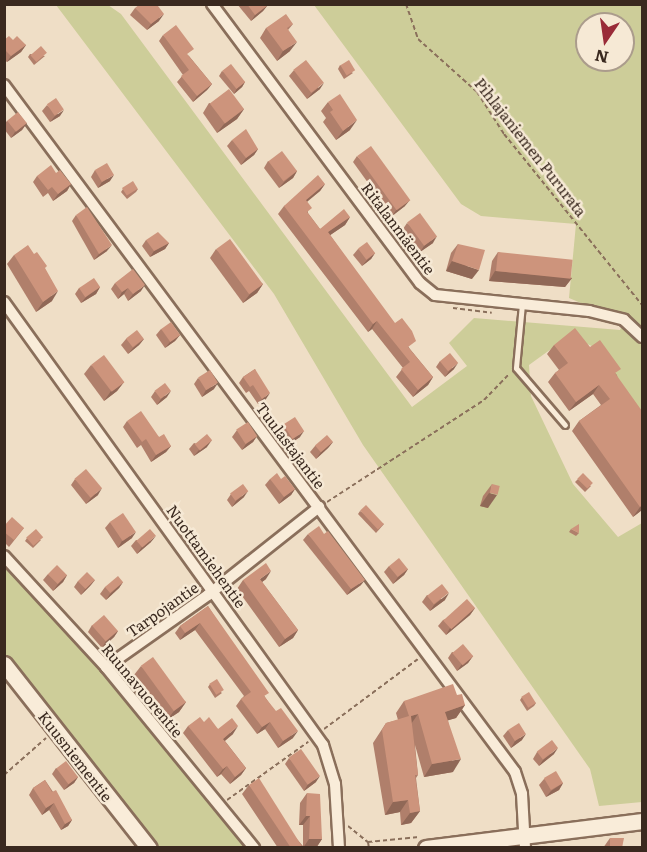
<!DOCTYPE html>
<html>
<head>
<meta charset="utf-8">
<style>
	body { margin:0 }
	#map { position:relative; width:647px; height:852px; overflow:hidden; background:#efdec6; font-family:Literata,serif }
	div>[style] { position:absolute }
	[style*='--x'] { left:calc(var(--x)*1px); top:calc(var(--y)*1px); width:calc(var(--w)*1px); rotate:calc(var(--a)*1deg) }
	.green>* { inset:0; background:#cdcd99 }
	.path>* { height:2px; margin-top:-1px; transform-origin:0; background:repeating-linear-gradient(90deg,#8a6f5b 0 4.5px,transparent 0 7.5px) }
	.roads { filter:drop-shadow(2px 0 #8a6f5b) drop-shadow(-2px 0 #8a6f5b) drop-shadow(0 2px #8a6f5b) drop-shadow(0 -2px #8a6f5b) }
	.lane>* { height:5px; margin:-2.5px; padding:0 2.5px; transform-origin:2.5px; border-radius:2.5px; background:#f9ecd9 }
	.street>* { height:10px; margin:-5px; padding:0 5px; transform-origin:5px; border-radius:5px; background:#f9ecd9 }
	.secondary>* { height:15px; margin:-7.5px; padding:0 7.5px; transform-origin:7.5px; border-radius:7.5px; background:#f9ecd9 }
	.wall>* { inset:0; background:#b07f6b }
	.shaded-wall>* { inset:0; background:#906857 }
	.building>* { inset:0; background:#cd947c; transform-origin:0 0 }
	span { translate:-50% -50%; white-space:nowrap; text-align:center; line-height:1.15; -webkit-text-stroke:5px #f6e9d5; paint-order:stroke }
	.street-label { font-size:15px; color:#3a291f }
	.frame { position:absolute; inset:0; border:6px solid #3a291f; pointer-events:none }
	.north { position:absolute; left:575px; top:12px; width:60px; height:60px; box-sizing:border-box; background:#f6e9d5; border:2px solid #ab9c8c; border-radius:50%; rotate:193deg; font-size:16px; font-weight:700; line-height:24px; text-align:center; color:#3a291f }
	.north::after { content:''; display:block; margin:auto; width:21px; height:27px; background:#992b38; clip-path:polygon(50% 0,100% 100%,50% 72%,0 100%) }
</style>
</head>
<body>
<div id="map">
	<div class="green">
		<div style="clip-path:polygon(evenodd,56px 5px,108px 5px,121px 14px,412px 407px,467px 366px,449px 343px,474px 318px,620px 330px,624px 321px,569px 298px,576px 224px,481px 216px,461px 204px,314px 5px,642px 5px,642px 414px,594px 347px,569px 336px,529px 365px,531px 396px,573px 484px,618px 537px,642px 523px,642px 802px,599px 806px,590px 769px,363px 445px,274px 294px,56px 5px,587px 24px,623px 24px,623px 60px,587px 60px,587px 24px)"></div>
		<div style="clip-path:polygon(4px 556px,106px 667px,252px 847px,149px 847px,5px 664px)"></div>
	</div>
	<div class="path">
		<div style="--x:406;--y:4;--w:37;--a:71"></div>
		<div style="--x:418;--y:39;--w:79;--a:41.9"></div>
		<div style="--x:477;--y:92;--w:50;--a:57.3"></div>
		<div style="--x:504;--y:134;--w:220;--a:51.1"></div>
		<div style="--x:453;--y:308;--w:39;--a:7"></div>
		<div style="--x:327;--y:502;--w:187;--a:-33"></div>
		<div style="--x:484;--y:400;--w:37;--a:-46"></div>
		<div style="--x:324;--y:729;--w:117;--a:-36.7"></div>
		<div style="--x:4;--y:775;--w:56;--a:-41.4"></div>
		<div style="--x:227;--y:800;--w:100;--a:-35.6"></div>
		<div style="--x:348;--y:826;--w:26;--a:39"></div>
		<div style="--x:368;--y:842;--w:51;--a:-5.6"></div>
		<div style="--x:368;--y:842;--w:6;--a:81"></div>
	</div>
	<div class="roads">
		<div class="lane">
			<div style="--x:522;--y:304;--w:64;--a:95.4"></div>
			<div style="--x:516;--y:368;--w:75;--a:49.3"></div>
		</div>
		<div class="street">
			<div style="--x:212;--y:4;--w:348;--a:53.3"></div>
			<div style="--x:420;--y:283;--w:19;--a:39"></div>
			<div style="--x:435;--y:295;--w:155;--a:5.9"></div>
			<div style="--x:589;--y:311;--w:36;--a:14"></div>
			<div style="--x:624;--y:320;--w:25;--a:43"></div>
			<div style="--x:4;--y:85;--w:856;--a:53.36"></div>
			<div style="--x:515;--y:772;--w:23;--a:72"></div>
			<div style="--x:522;--y:794;--w:54;--a:86.8"></div>
			<div style="--x:4;--y:302;--w:546;--a:54.24"></div>
			<div style="--x:323;--y:745;--w:41;--a:72.9"></div>
			<div style="--x:335;--y:784;--w:64;--a:86.4"></div>
			<div style="--x:4;--y:556;--w:151;--a:47.4"></div>
			<div style="--x:106;--y:667;--w:234;--a:50.7"></div>
			<div style="--x:106;--y:667;--w:125;--a:-35.2"></div>
			<div style="--x:208;--y:595;--w:142;--a:-38.4"></div>
		</div>
		<div class="secondary">
			<div style="--x:4;--y:664;--w:234;--a:51.8"></div>
			<div style="--x:426;--y:848;--w:218;--a:-7.1"></div>
		</div>
	</div>
	<div class="wall">
		<div style="clip-path:polygon(237px 4px,268px 4px,263px 11px,251px 21px)"></div>
		<div style="clip-path:polygon(135px 8px,159px 8px,159px 21px,147px 30px,130px 15px)"></div>
		<div style="clip-path:polygon(293px 24px,288px 30px,290px 51px,277px 61px,260px 38px,266px 28px)"></div>
		<div style="clip-path:polygon(163px 35px,189px 56px,212px 84px,207px 90px,193px 102px,177px 82px,183px 75px,159px 41px)"></div>
		<div style="clip-path:polygon(4px 40px,13px 40px,26px 45px,21px 52px,7px 62px,4px 60px)"></div>
		<div style="clip-path:polygon(30px 54px,45px 56px,34px 65px,28px 57px)"></div>
		<div style="clip-path:polygon(340px 65px,353px 73px,344px 79px,338px 69px)"></div>
		<div style="clip-path:polygon(294px 70px,320px 89px,307px 99px,289px 76px)"></div>
		<div style="clip-path:polygon(222px 71px,245px 82px,242px 87px,234px 94px,219px 76px)"></div>
		<div style="clip-path:polygon(328px 102px,350px 130px,336px 140px,323px 122px,326px 118px,321px 111px)"></div>
		<div style="clip-path:polygon(209px 103px,244px 109px,237px 119px,217px 133px,203px 113px)"></div>
		<div style="clip-path:polygon(47px 105px,60px 116px,50px 122px,42px 111px)"></div>
		<div style="clip-path:polygon(7px 121px,27px 123px,22px 130px,11px 138px,4px 129px,4px 124px)"></div>
		<div style="clip-path:polygon(232px 140px,258px 149px,254px 155px,241px 165px,227px 146px)"></div>
		<div style="clip-path:polygon(357px 156px,405px 206px,392px 216px,353px 162px)"></div>
		<div style="clip-path:polygon(268px 161px,297px 171px,293px 178px,279px 188px,264px 168px)"></div>
		<div style="clip-path:polygon(95px 170px,110px 181px,98px 188px,91px 177px)"></div>
		<div style="clip-path:polygon(56px 173px,71px 184px,67px 191px,53px 201px,48px 193px,43px 197px,33px 182px,37px 176px)"></div>
		<div style="clip-path:polygon(325px 184px,320px 191px,307px 202px,308px 213px,320px 229px,350px 217px,345px 225px,330px 235px,410px 349px,433px 377px,428px 385px,413px 397px,396px 377px,403px 368px,372px 329px,368px 332px,278px 214px,284px 206px)"></div>
		<div style="clip-path:polygon(123px 189px,138px 189px,136px 192px,127px 199px,121px 192px)"></div>
		<div style="clip-path:polygon(76px 215px,107px 251px,94px 260px,72px 221px)"></div>
		<div style="clip-path:polygon(407px 223px,433px 243px,420px 252px,403px 229px)"></div>
		<div style="clip-path:polygon(146px 240px,169px 243px,165px 249px,150px 257px,142px 246px)"></div>
		<div style="clip-path:polygon(458px 244px,472px 279px,446px 271px,451px 253px)"></div>
		<div style="clip-path:polygon(216px 249px,263px 284px,257px 293px,243px 303px,210px 258px)"></div>
		<div style="clip-path:polygon(358px 249px,375px 253px,371px 259px,362px 266px,353px 255px)"></div>
		<div style="clip-path:polygon(498px 252px,572px 278px,565px 287px,489px 281px,492px 261px)"></div>
		<div style="clip-path:polygon(34px 254px,45px 269px,52px 301px,36px 312px,7px 264px,14px 255px)"></div>
		<div style="clip-path:polygon(115px 283px,141px 291px,128px 301px,124px 294px,118px 299px,111px 289px)"></div>
		<div style="clip-path:polygon(100px 287px,96px 294px,81px 303px,75px 294px,79px 288px)"></div>
		<div style="clip-path:polygon(161px 329px,180px 335px,175px 341px,165px 348px,156px 335px)"></div>
		<div style="clip-path:polygon(126px 339px,144px 339px,139px 345px,128px 354px,121px 345px)"></div>
		<div style="clip-path:polygon(554px 345px,590px 347px,617px 375px,642px 510px,633px 517px,572px 431px,579px 421px,601px 405px,593px 394px,569px 411px,548px 382px,555px 373px,559px 370px,547px 354px)"></div>
		<div style="clip-path:polygon(440px 361px,454px 369px,445px 377px,436px 367px)"></div>
		<div style="clip-path:polygon(91px 365px,124px 382px,117px 391px,104px 401px,84px 374px)"></div>
		<div style="clip-path:polygon(255px 369px,266px 399px,258px 404px,249px 391px,246px 393px,239px 383px,243px 377px)"></div>
		<div style="clip-path:polygon(198px 378px,214px 389px,202px 397px,194px 384px)"></div>
		<div style="clip-path:polygon(155px 391px,167px 397px,157px 405px,151px 397px)"></div>
		<div style="clip-path:polygon(127px 421px,159px 437px,171px 446px,166px 452px,151px 462px,141px 445px,137px 448px,123px 427px)"></div>
		<div style="clip-path:polygon(284px 425px,300px 437px,288px 445px,279px 432px)"></div>
		<div style="clip-path:polygon(237px 430px,257px 436px,253px 442px,242px 450px,232px 437px)"></div>
		<div style="clip-path:polygon(333px 442px,328px 448px,316px 459px,310px 452px,315px 446px)"></div>
		<div style="clip-path:polygon(194px 443px,207px 447px,194px 456px,189px 449px)"></div>
		<div style="clip-path:polygon(75px 479px,98px 495px,86px 504px,71px 485px)"></div>
		<div style="clip-path:polygon(270px 479px,281px 479px,295px 489px,291px 495px,279px 504px,265px 485px)"></div>
		<div style="clip-path:polygon(578px 479px,591px 486px,585px 492px,575px 482px)"></div>
		<div style="clip-path:polygon(492px 484px,488px 508px,480px 506px,483px 496px)"></div>
		<div style="clip-path:polygon(231px 494px,244px 497px,232px 507px,227px 500px)"></div>
		<div style="clip-path:polygon(360px 511px,384px 524px,376px 533px,358px 514px)"></div>
		<div style="clip-path:polygon(110px 522px,132px 538px,118px 548px,105px 528px)"></div>
		<div style="clip-path:polygon(4px 526px,24px 528px,9px 547px,4px 542px)"></div>
		<div style="clip-path:polygon(571px 529px,579px 533px,576px 536px,569px 532px)"></div>
		<div style="clip-path:polygon(308px 534px,361px 585px,347px 595px,303px 540px)"></div>
		<div style="clip-path:polygon(27px 538px,41px 540px,33px 548px,25px 541px)"></div>
		<div style="clip-path:polygon(136px 540px,151px 542px,137px 554px,131px 546px)"></div>
		<div style="clip-path:polygon(389px 566px,408px 569px,404px 575px,393px 584px,384px 572px)"></div>
		<div style="clip-path:polygon(48px 574px,67px 575px,63px 582px,53px 591px,43px 580px)"></div>
		<div style="clip-path:polygon(266px 579px,262px 582px,298px 630px,293px 638px,279px 647px,237px 589px,243px 580px)"></div>
		<div style="clip-path:polygon(95px 580px,90px 586px,81px 595px,74px 587px,78px 581px)"></div>
		<div style="clip-path:polygon(123px 582px,119px 588px,106px 600px,100px 594px,105px 587px)"></div>
		<div style="clip-path:polygon(427px 595px,445px 600px,430px 611px,422px 602px)"></div>
		<div style="clip-path:polygon(208px 606px,265px 697px,293px 738px,278px 748px,265px 729px,257px 734px,236px 706px,241px 699px,244px 696px,195px 630px,180px 640px,175px 633px,180px 626px)"></div>
		<div style="clip-path:polygon(475px 608px,470px 615px,446px 635px,438px 626px,443px 620px)"></div>
		<div style="clip-path:polygon(92px 625px,118px 631px,114px 637px,102px 648px,88px 632px)"></div>
		<div style="clip-path:polygon(452px 652px,473px 656px,468px 663px,457px 671px,448px 658px)"></div>
		<div style="clip-path:polygon(141px 666px,186px 702px,179px 712px,167px 720px,134px 675px)"></div>
		<div style="clip-path:polygon(210px 684px,222px 693px,215px 698px,208px 687px)"></div>
		<div style="clip-path:polygon(457px 695px,465px 705px,456px 718px,448px 720px,453px 772px,424px 777px,415px 745px,418px 775px,416px 778px,420px 811px,411px 823px,401px 825px,400px 812px,385px 815px,373px 743px,386px 723px,398px 720px,396px 713px,404px 701px)"></div>
		<div style="clip-path:polygon(522px 697px,536px 703px,534px 706px,527px 711px,520px 700px)"></div>
		<div style="clip-path:polygon(204px 722px,218px 729px,233px 734px,225px 741px,246px 768px,241px 775px,230px 784px,221px 774px,217px 777px,183px 733px,188px 726px)"></div>
		<div style="clip-path:polygon(508px 730px,522px 740px,511px 748px,503px 736px)"></div>
		<div style="clip-path:polygon(537px 752px,554px 754px,539px 766px,533px 759px)"></div>
		<div style="clip-path:polygon(289px 758px,316px 782px,304px 791px,285px 764px)"></div>
		<div style="clip-path:polygon(56px 768px,78px 777px,74px 783px,64px 790px,52px 774px)"></div>
		<div style="clip-path:polygon(544px 779px,563px 783px,559px 790px,546px 797px,539px 785px)"></div>
		<div style="clip-path:polygon(45px 780px,72px 820px,68px 826px,61px 830px,49px 810px,42px 815px,29px 795px,33px 788px)"></div>
		<div style="clip-path:polygon(249px 785px,303px 846px,303px 825px,299px 825px,300px 803px,307px 793px,322px 839px,316px 848px,278px 848px,242px 794px)"></div>
		<div style="clip-path:polygon(610px 838px,622px 848px,603px 848px)"></div>
	</div>
	<div class="shaded-wall">
		<div style="clip-path:polygon(268px 5px,263px 11px,251px 21px,255px 15px)"></div>
		<div style="clip-path:polygon(164px 14px,159px 21px,147px 30px,151px 24px)"></div>
		<div style="clip-path:polygon(297px 42px,290px 51px,277px 61px,283px 51px)"></div>
		<div style="clip-path:polygon(26px 45px,21px 52px,7px 62px,11px 56px)"></div>
		<div style="clip-path:polygon(245px 82px,242px 87px,234px 94px,237px 88px)"></div>
		<div style="clip-path:polygon(324px 83px,320px 89px,307px 99px,312px 93px)"></div>
		<div style="clip-path:polygon(212px 84px,207px 90px,193px 102px,197px 96px)"></div>
		<div style="clip-path:polygon(244px 109px,237px 119px,217px 133px,224px 124px)"></div>
		<div style="clip-path:polygon(64px 110px,60px 116px,50px 122px,55px 116px)"></div>
		<div style="clip-path:polygon(357px 120px,350px 130px,336px 140px,343px 131px)"></div>
		<div style="clip-path:polygon(27px 123px,22px 130px,11px 138px,15px 132px)"></div>
		<div style="clip-path:polygon(258px 149px,254px 155px,241px 165px,246px 158px)"></div>
		<div style="clip-path:polygon(297px 171px,293px 178px,279px 188px,284px 182px)"></div>
		<div style="clip-path:polygon(114px 175px,110px 181px,98px 188px,102px 182px)"></div>
		<div style="clip-path:polygon(71px 184px,67px 191px,53px 201px,58px 194px)"></div>
		<div style="clip-path:polygon(325px 184px,320px 191px,300px 207px,306px 200px)"></div>
		<div style="clip-path:polygon(410px 200px,405px 206px,392px 216px,397px 209px)"></div>
		<div style="clip-path:polygon(350px 217px,345px 225px,323px 240px,328px 232px)"></div>
		<div style="clip-path:polygon(437px 236px,433px 243px,420px 252px,424px 246px)"></div>
		<div style="clip-path:polygon(169px 243px,165px 249px,150px 257px,154px 251px)"></div>
		<div style="clip-path:polygon(112px 245px,107px 251px,94px 260px,99px 254px)"></div>
		<div style="clip-path:polygon(375px 253px,371px 259px,362px 266px,367px 260px)"></div>
		<div style="clip-path:polygon(452px 261px,479px 270px,472px 279px,446px 271px)"></div>
		<div style="clip-path:polygon(495px 271px,572px 278px,565px 287px,489px 281px)"></div>
		<div style="clip-path:polygon(263px 284px,257px 293px,243px 303px,250px 294px)"></div>
		<div style="clip-path:polygon(145px 285px,141px 291px,128px 301px,133px 294px)"></div>
		<div style="clip-path:polygon(100px 287px,96px 294px,81px 303px,86px 297px)"></div>
		<div style="clip-path:polygon(128px 288px,124px 294px,118px 299px,122px 292px)"></div>
		<div style="clip-path:polygon(58px 291px,52px 301px,36px 312px,43px 302px)"></div>
		<div style="clip-path:polygon(377px 321px,372px 329px,368px 332px,373px 324px)"></div>
		<div style="clip-path:polygon(180px 335px,175px 341px,165px 348px,170px 342px)"></div>
		<div style="clip-path:polygon(144px 339px,139px 345px,128px 354px,133px 348px)"></div>
		<div style="clip-path:polygon(458px 363px,454px 369px,445px 377px,449px 371px)"></div>
		<div style="clip-path:polygon(433px 377px,428px 385px,413px 397px,418px 390px)"></div>
		<div style="clip-path:polygon(124px 382px,117px 391px,104px 401px,111px 391px)"></div>
		<div style="clip-path:polygon(218px 383px,214px 389px,202px 397px,206px 390px)"></div>
		<div style="clip-path:polygon(599px 385px,593px 394px,569px 411px,576px 402px)"></div>
		<div style="clip-path:polygon(171px 391px,167px 397px,157px 405px,161px 399px)"></div>
		<div style="clip-path:polygon(270px 393px,266px 399px,258px 404px,262px 399px)"></div>
		<div style="clip-path:polygon(304px 431px,300px 437px,288px 445px,293px 439px)"></div>
		<div style="clip-path:polygon(257px 436px,253px 442px,242px 450px,246px 444px)"></div>
		<div style="clip-path:polygon(212px 440px,207px 447px,194px 456px,199px 450px)"></div>
		<div style="clip-path:polygon(333px 442px,328px 448px,316px 459px,321px 452px)"></div>
		<div style="clip-path:polygon(171px 446px,166px 452px,151px 462px,156px 455px)"></div>
		<div style="clip-path:polygon(102px 488px,98px 495px,86px 504px,91px 498px)"></div>
		<div style="clip-path:polygon(295px 489px,291px 495px,279px 504px,284px 497px)"></div>
		<div style="clip-path:polygon(248px 491px,244px 497px,232px 507px,236px 501px)"></div>
		<div style="clip-path:polygon(489px 493px,497px 495px,488px 508px,480px 506px)"></div>
		<div style="clip-path:polygon(642px 505px,642px 510px,633px 517px,640px 507px)"></div>
		<div style="clip-path:polygon(136px 532px,132px 538px,118px 548px,122px 541px)"></div>
		<div style="clip-path:polygon(156px 536px,151px 542px,137px 554px,142px 547px)"></div>
		<div style="clip-path:polygon(408px 569px,404px 575px,393px 584px,398px 577px)"></div>
		<div style="clip-path:polygon(271px 571px,266px 579px,254px 588px,260px 579px)"></div>
		<div style="clip-path:polygon(67px 575px,63px 582px,53px 591px,58px 584px)"></div>
		<div style="clip-path:polygon(95px 580px,90px 586px,81px 595px,86px 588px)"></div>
		<div style="clip-path:polygon(365px 580px,361px 585px,347px 595px,351px 589px)"></div>
		<div style="clip-path:polygon(123px 582px,119px 588px,106px 600px,110px 594px)"></div>
		<div style="clip-path:polygon(449px 593px,445px 600px,430px 611px,434px 605px)"></div>
		<div style="clip-path:polygon(475px 608px,470px 615px,446px 635px,450px 628px)"></div>
		<div style="clip-path:polygon(200px 623px,195px 630px,180px 640px,185px 633px)"></div>
		<div style="clip-path:polygon(298px 630px,293px 638px,279px 647px,285px 639px)"></div>
		<div style="clip-path:polygon(118px 631px,114px 637px,102px 648px,106px 641px)"></div>
		<div style="clip-path:polygon(473px 656px,468px 663px,457px 671px,462px 664px)"></div>
		<div style="clip-path:polygon(186px 702px,179px 712px,167px 720px,174px 711px)"></div>
		<div style="clip-path:polygon(465px 705px,456px 718px,436px 724px,445px 712px)"></div>
		<div style="clip-path:polygon(418px 714px,409px 727px,411px 716px)"></div>
		<div style="clip-path:polygon(270px 722px,265px 729px,257px 734px,262px 727px)"></div>
		<div style="clip-path:polygon(238px 726px,233px 734px,218px 746px,223px 739px)"></div>
		<div style="clip-path:polygon(298px 731px,293px 738px,278px 748px,283px 741px)"></div>
		<div style="clip-path:polygon(526px 734px,522px 740px,511px 748px,515px 741px)"></div>
		<div style="clip-path:polygon(558px 748px,554px 754px,539px 766px,543px 760px)"></div>
		<div style="clip-path:polygon(461px 759px,453px 772px,424px 777px,432px 764px)"></div>
		<div style="clip-path:polygon(227px 766px,221px 774px,217px 777px,223px 769px)"></div>
		<div style="clip-path:polygon(246px 768px,241px 775px,230px 784px,235px 777px)"></div>
		<div style="clip-path:polygon(320px 776px,316px 782px,304px 791px,308px 784px)"></div>
		<div style="clip-path:polygon(78px 777px,74px 783px,64px 790px,69px 784px)"></div>
		<div style="clip-path:polygon(563px 783px,559px 790px,546px 797px,551px 791px)"></div>
		<div style="clip-path:polygon(408px 800px,400px 812px,385px 815px,393px 802px)"></div>
		<div style="clip-path:polygon(54px 803px,49px 810px,42px 815px,46px 808px)"></div>
		<div style="clip-path:polygon(420px 811px,411px 823px,401px 825px,410px 813px)"></div>
		<div style="clip-path:polygon(306px 816px,310px 816px,303px 825px,299px 825px)"></div>
		<div style="clip-path:polygon(72px 820px,68px 826px,61px 830px,65px 824px)"></div>
		<div style="clip-path:polygon(309px 839px,322px 839px,316px 848px,303px 848px)"></div>
	</div>
	<div class="building">
		<div style="clip-path:polygon(140px 4px,160px 4px,158px 6px,164px 14px,151px 24px,135px 8px)"></div>
		<div style="clip-path:polygon(247px 4px,268px 4px,268px 5px,255px 15px)"></div>
		<div style="clip-path:polygon(286px 14px,293px 24px,287px 28px,297px 42px,283px 51px,266px 28px)"></div>
		<div style="clip-path:polygon(176px 25px,194px 49px,187px 54px,212px 84px,197px 96px,181px 76px,189px 70px,163px 35px)"></div>
		<div style="clip-path:polygon(9px 36px,13px 40px,17px 36px,26px 45px,11px 56px,4px 49px,4px 40px)"></div>
		<div style="left:41px;top:46px;width:9px;height:14px;rotate:49deg"></div>
		<div style="left:306px;top:60px;width:29px;height:16px;rotate:52deg"></div>
		<div style="left:349px;top:60px;width:12px;height:10px;rotate:59deg"></div>
		<div style="left:231px;top:64px;width:23px;height:11px;rotate:52deg"></div>
		<div style="left:229px;top:89px;width:25px;height:24px;rotate:53deg"></div>
		<div style="clip-path:polygon(340px 94px,357px 120px,343px 131px,330px 112px,333px 110px,328px 102px)"></div>
		<div style="left:56px;top:98px;width:14px;height:11px;rotate:56deg"></div>
		<div style="left:18px;top:112px;width:14px;height:14px;rotate:51deg"></div>
		<div style="clip-path:polygon(246px 129px,258px 149px,246px 158px,232px 140px)"></div>
		<div style="left:371px;top:146px;width:67px;height:17px;rotate:54deg"></div>
		<div style="left:282px;top:151px;width:25px;height:17px;rotate:53deg"></div>
		<div style="left:107px;top:163px;width:14px;height:14px;rotate:60deg"></div>
		<div style="clip-path:polygon(51px 165px,56px 173px,60px 170px,71px 184px,58px 194px,52px 187px,48px 190px,37px 176px)"></div>
		<div style="clip-path:polygon(318px 175px,325px 184px,306px 200px,312px 208px,307px 212px,320px 229px,344px 209px,350px 217px,328px 232px,395px 323px,402px 318px,412px 331px,416px 341px,408px 347px,433px 377px,418px 390px,401px 369px,410px 362px,377px 321px,373px 324px,284px 206px)"></div>
		<div style="left:133px;top:181px;width:9px;height:13px;rotate:58deg"></div>
		<div style="clip-path:polygon(87px 207px,112px 245px,99px 254px,76px 215px)"></div>
		<div style="left:420px;top:213px;width:29px;height:16px;rotate:54deg"></div>
		<div style="clip-path:polygon(158px 232px,169px 243px,154px 251px,146px 240px)"></div>
		<div style="left:230px;top:239px;width:56px;height:17px;rotate:54deg"></div>
		<div style="left:367px;top:242px;width:14px;height:11px;rotate:54deg"></div>
		<div style="clip-path:polygon(458px 244px,485px 250px,479px 270px,452px 261px)"></div>
		<div style="clip-path:polygon(28px 245px,34px 254px,37px 252px,47px 266px,45px 268px,58px 291px,43px 302px,14px 255px)"></div>
		<div style="left:498px;top:252px;width:75px;height:19px;rotate:6deg"></div>
		<div style="clip-path:polygon(133px 269px,145px 285px,133px 294px,128px 288px,122px 292px,115px 283px)"></div>
		<div style="left:94px;top:278px;width:11px;height:18px;rotate:56deg"></div>
		<div style="left:171px;top:322px;width:16px;height:12px;rotate:55deg"></div>
		<div style="clip-path:polygon(575px 328px,590px 347px,600px 340px,621px 369px,615px 373px,642px 411px,642px 505px,640px 507px,579px 421px,610px 399px,599px 385px,576px 402px,555px 373px,568px 363px,554px 345px)"></div>
		<div style="left:137px;top:330px;width:11px;height:14px;rotate:52deg"></div>
		<div style="left:450px;top:353px;width:13px;height:13px;rotate:51deg"></div>
		<div style="left:104px;top:355px;width:34px;height:16px;rotate:53deg"></div>
		<div style="clip-path:polygon(255px 369px,270px 393px,262px 399px,253px 385px,250px 387px,243px 377px)"></div>
		<div style="left:210px;top:370px;width:15px;height:14px;rotate:58deg"></div>
		<div style="left:165px;top:383px;width:10px;height:13px;rotate:53deg"></div>
		<div style="clip-path:polygon(141px 411px,159px 437px,164px 434px,171px 446px,156px 455px,146px 439px,142px 442px,127px 421px)"></div>
		<div style="left:295px;top:417px;width:17px;height:14px;rotate:57deg"></div>
		<div style="left:248px;top:422px;width:17px;height:14px;rotate:57deg"></div>
		<div style="left:207px;top:434px;width:8px;height:16px;rotate:50deg"></div>
		<div style="left:327px;top:435px;width:9px;height:16px;rotate:49deg"></div>
		<div style="left:86px;top:469px;width:25px;height:15px;rotate:50deg"></div>
		<div style="clip-path:polygon(277px 473px,281px 479px,285px 476px,295px 489px,284px 497px,270px 479px)"></div>
		<div style="left:583px;top:473px;width:14px;height:8px;rotate:45deg"></div>
		<div style="left:243px;top:484px;width:9px;height:16px;rotate:54deg"></div>
		<div style="left:492px;top:484px;width:8px;height:9px;rotate:14deg"></div>
		<div style="left:366px;top:505px;width:26px;height:8px;rotate:47deg"></div>
		<div style="left:123px;top:513px;width:23px;height:16px;rotate:56deg"></div>
		<div style="clip-path:polygon(12px 517px,24px 528px,14px 540px,4px 532px,4px 526px)"></div>
		<div style="clip-path:polygon(579px 524px,579px 533px,571px 529px)"></div>
		<div style="clip-path:polygon(319px 526px,324px 534px,328px 531px,365px 580px,351px 589px,308px 534px)"></div>
		<div style="left:36px;top:529px;width:11px;height:13px;rotate:49deg"></div>
		<div style="left:150px;top:529px;width:9px;height:18px;rotate:49deg"></div>
		<div style="left:399px;top:558px;width:14px;height:13px;rotate:51deg"></div>
		<div style="clip-path:polygon(266px 563px,271px 571px,260px 579px,298px 630px,285px 639px,243px 580px)"></div>
		<div style="left:57px;top:565px;width:14px;height:13px;rotate:45deg"></div>
		<div style="left:87px;top:572px;width:11px;height:13px;rotate:45deg"></div>
		<div style="left:118px;top:576px;width:8px;height:17px;rotate:50deg"></div>
		<div style="left:442px;top:584px;width:11px;height:19px;rotate:52deg"></div>
		<div style="left:467px;top:599px;width:12px;height:32px;rotate:48deg"></div>
		<div style="clip-path:polygon(208px 606px,269px 693px,264px 696px,276px 711px,281px 708px,298px 731px,283px 741px,270px 722px,262px 727px,241px 699px,251px 692px,200px 623px,185px 633px,180px 626px)"></div>
		<div style="left:104px;top:615px;width:21px;height:16px;rotate:49deg"></div>
		<div style="left:463px;top:644px;width:16px;height:14px;rotate:50deg"></div>
		<div style="left:153px;top:657px;width:56px;height:15px;rotate:54deg"></div>
		<div style="left:217px;top:679px;width:13px;height:9px;rotate:58deg"></div>
		<div style="clip-path:polygon(453px 684px,457px 695px,462px 694px,465px 705px,445px 712px,461px 759px,432px 764px,418px 714px,411px 716px,418px 775px,415px 775px,420px 811px,410px 813px,408px 800px,393px 802px,382px 730px,386px 723px,409px 716px,404px 701px)"></div>
		<div style="left:529px;top:692px;width:13px;height:9px;rotate:58deg"></div>
		<div style="clip-path:polygon(200px 717px,204px 722px,209px 717px,218px 729px,232px 718px,238px 726px,223px 739px,246px 768px,235px 777px,227px 766px,223px 769px,188px 726px)"></div>
		<div style="left:519px;top:723px;width:13px;height:13px;rotate:58deg"></div>
		<div style="left:552px;top:740px;width:10px;height:19px;rotate:53deg"></div>
		<div style="left:301px;top:749px;width:33px;height:15px;rotate:55deg"></div>
		<div style="left:66px;top:761px;width:20px;height:12px;rotate:53deg"></div>
		<div style="left:556px;top:771px;width:14px;height:14px;rotate:60deg"></div>
		<div style="clip-path:polygon(259px 778px,303px 848px,291px 848px,249px 785px)"></div>
		<div style="clip-path:polygon(45px 780px,52px 792px,56px 790px,72px 820px,65px 824px,54px 803px,46px 808px,33px 788px)"></div>
		<div style="clip-path:polygon(307px 793px,320px 794px,322px 839px,309px 839px,310px 816px,306px 816px)"></div>
		<div style="clip-path:polygon(610px 838px,624px 838px,622px 848px,610px 848px)"></div>
	</div>
	<div class="street-label">
		<span style="left:531px;top:147px;rotate:52deg">Pihlajaniemen Pururata</span>
		<span style="left:399px;top:228px;rotate:53deg">Ritalanmäentie</span>
		<span style="left:291px;top:445px;rotate:53deg">Tuulastajantie</span>
		<span style="left:207px;top:556px;rotate:54deg">Nuottamiehentie</span>
		<span style="left:162px;top:609px;rotate:-35deg">Tarpojantie</span>
		<span style="left:143px;top:690px;rotate:50deg">Ruunavuorentie</span>
		<span style="left:76px;top:756px;rotate:52deg">Kuusniementie</span>
	</div>
	<div class="frame"></div>
	<div class="north">N</div>
</div>
</body>
</html>
